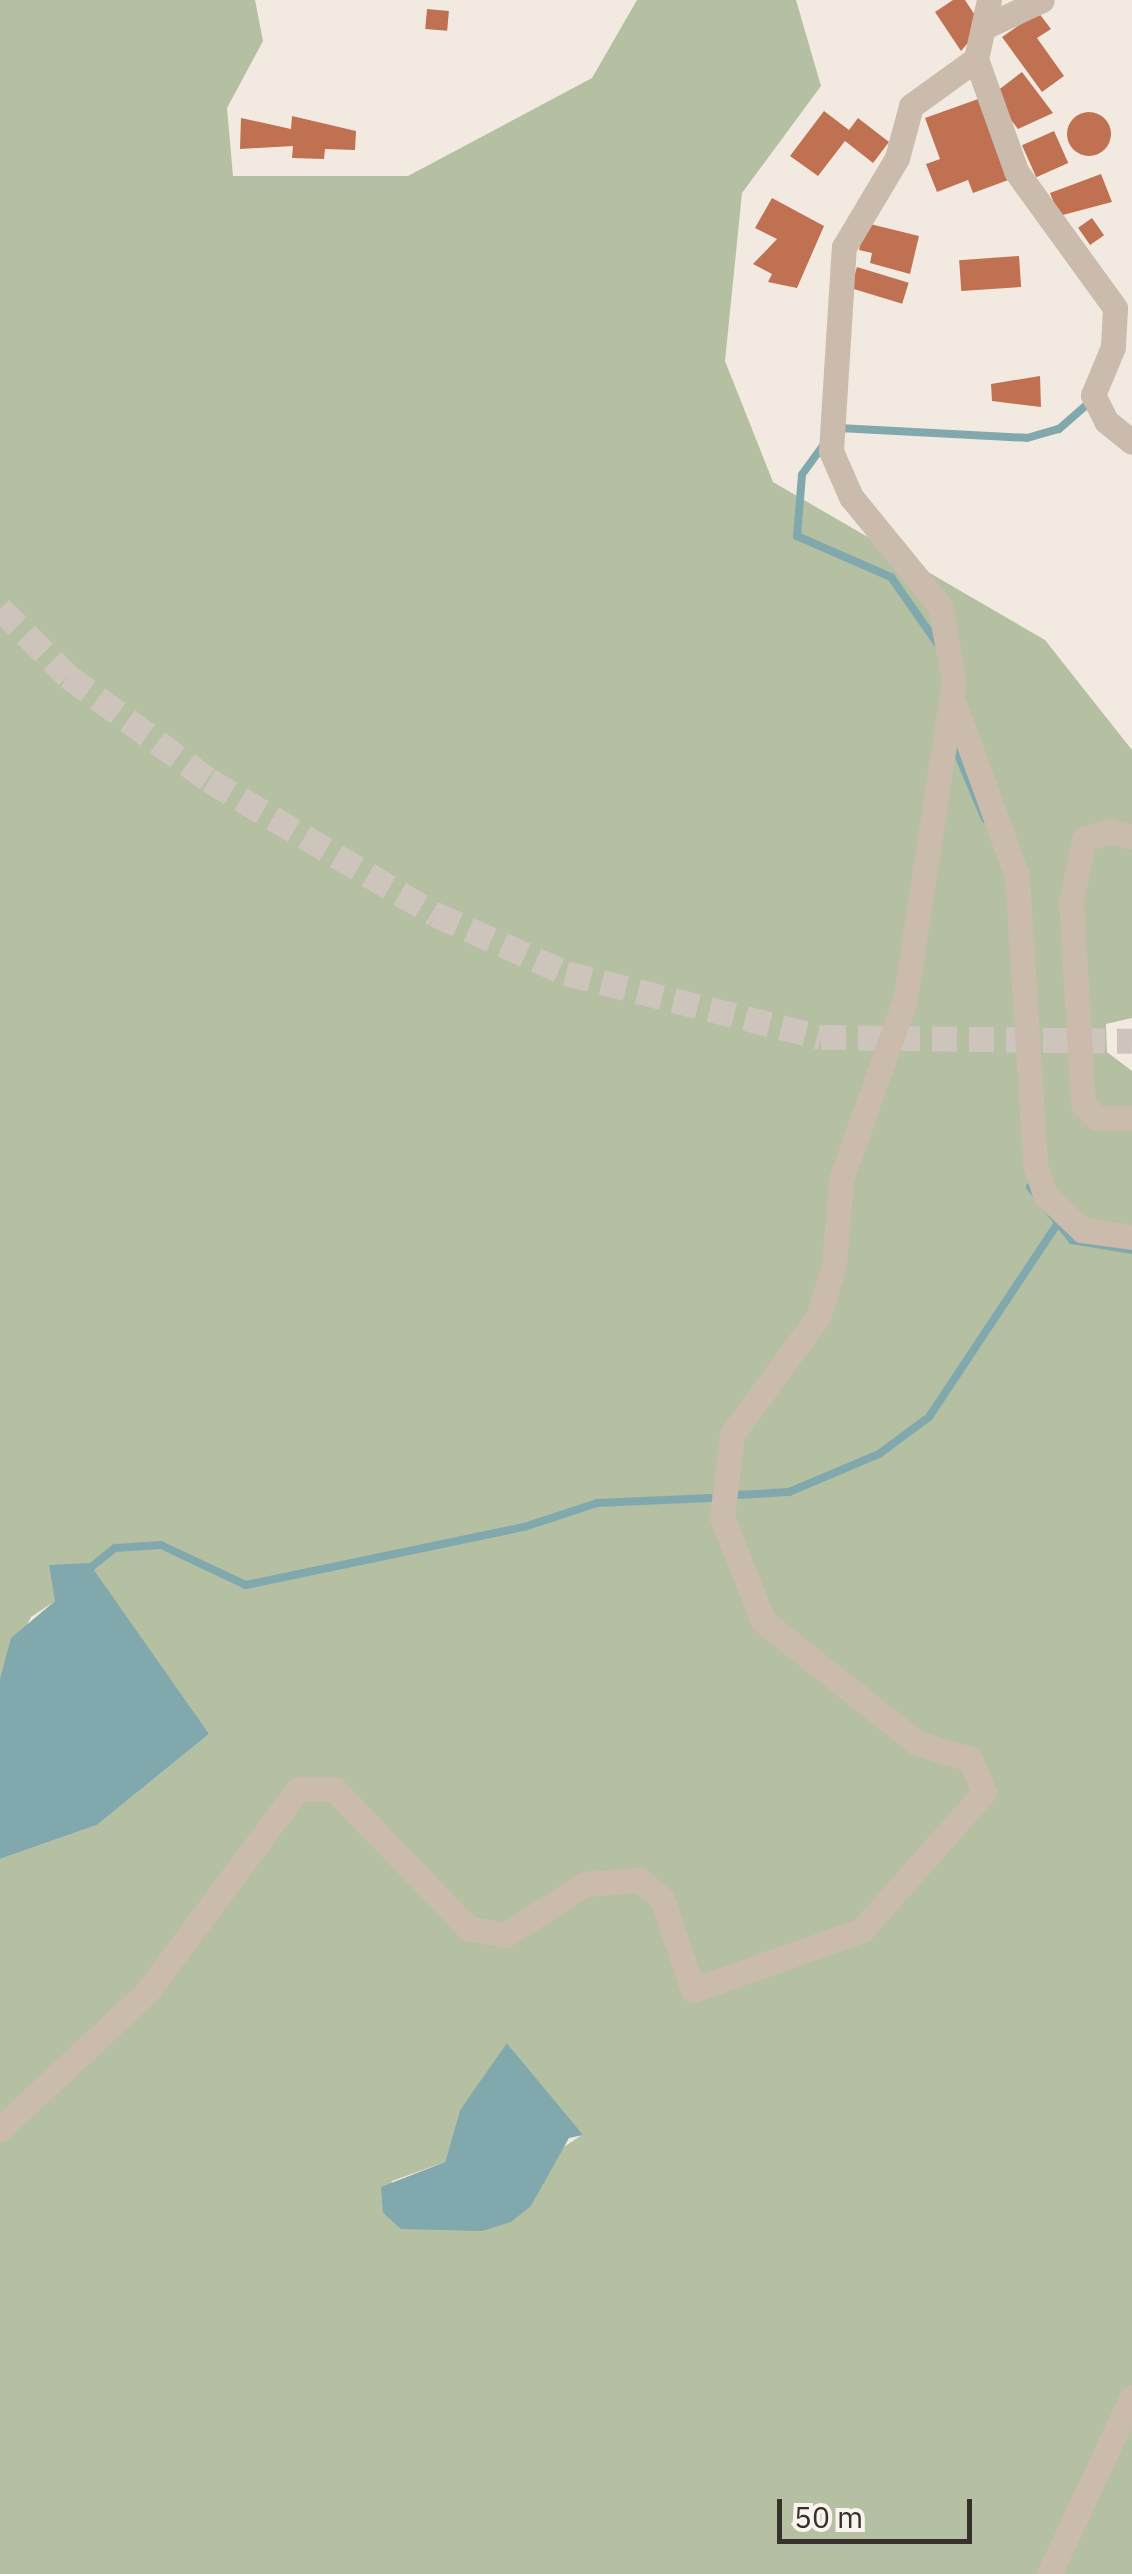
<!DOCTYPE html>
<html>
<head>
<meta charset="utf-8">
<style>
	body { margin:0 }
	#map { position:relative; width:1132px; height:2574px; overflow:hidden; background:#f2eae0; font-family:"IBM Plex Sans",sans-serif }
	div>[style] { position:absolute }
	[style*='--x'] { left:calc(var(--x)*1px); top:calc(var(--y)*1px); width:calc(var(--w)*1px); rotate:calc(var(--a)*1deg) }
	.green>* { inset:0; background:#b4c0a1 }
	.water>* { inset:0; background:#81a9ad }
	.stream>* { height:8px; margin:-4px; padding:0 4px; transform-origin:4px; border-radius:4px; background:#81a9ad }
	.building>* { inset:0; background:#bf7151; transform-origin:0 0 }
	.round { border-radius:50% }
	.minor-tunnel>* { height:25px; margin-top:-12.5px; transform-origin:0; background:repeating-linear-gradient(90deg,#cdc5bc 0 25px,transparent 0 37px) }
	.minor>* { height:25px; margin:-12.5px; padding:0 12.5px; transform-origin:12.5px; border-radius:12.5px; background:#cabbac }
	span { translate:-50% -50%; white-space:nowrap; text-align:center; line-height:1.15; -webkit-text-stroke:9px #f9f4ed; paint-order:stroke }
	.scale { position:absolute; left:777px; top:2499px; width:195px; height:45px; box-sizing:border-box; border:5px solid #38302b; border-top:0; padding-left:12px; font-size:30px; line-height:35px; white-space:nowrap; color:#38302b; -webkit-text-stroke:8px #f9f4ed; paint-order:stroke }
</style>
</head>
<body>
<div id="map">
	<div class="green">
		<div style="clip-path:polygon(evenodd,0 0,255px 0,263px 41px,227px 108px,233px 176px,408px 176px,592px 78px,637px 0,796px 0,821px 86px,742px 193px,725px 361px,773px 482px,1045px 640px,1132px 750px,1132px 1018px,1106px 1024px,1107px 1052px,1132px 1071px,1132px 2574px,0 2574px,0 1859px,97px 1825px,209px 1734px,56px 1581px,55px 1601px,31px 1617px,0 1679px,0 0,508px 2044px,582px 2135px,562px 2148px,531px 2206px,402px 2229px,383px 2213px,392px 2181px,445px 2162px,460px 2110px,508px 2044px)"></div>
	</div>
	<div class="water">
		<div style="clip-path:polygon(89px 1563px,209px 1734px,97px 1825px,0 1859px,0 1679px,11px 1638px,55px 1601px,49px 1565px)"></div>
		<div style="clip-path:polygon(507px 2043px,583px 2135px,569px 2138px,531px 2206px,511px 2222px,482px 2231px,401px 2229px,383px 2213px,381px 2187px,445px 2162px,460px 2110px)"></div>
	</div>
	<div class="stream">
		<div style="--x:839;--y:428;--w:188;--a:3"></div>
		<div style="--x:1027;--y:438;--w:33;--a:-16"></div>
		<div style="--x:1059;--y:429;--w:43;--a:-41.2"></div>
		<div style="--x:822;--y:447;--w:34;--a:126"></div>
		<div style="--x:802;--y:475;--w:61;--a:94.7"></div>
		<div style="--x:797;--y:536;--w:103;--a:23.6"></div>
		<div style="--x:891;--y:577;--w:80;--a:55.1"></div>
		<div style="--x:954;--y:745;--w:80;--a:67.3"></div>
		<div style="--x:1030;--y:1187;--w:68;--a:51.6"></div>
		<div style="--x:1072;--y:1240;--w:61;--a:9.5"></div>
		<div style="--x:737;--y:1495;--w:52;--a:-3.3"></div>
		<div style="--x:789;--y:1492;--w:98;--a:-22.9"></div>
		<div style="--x:879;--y:1454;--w:62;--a:-36.5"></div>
		<div style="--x:929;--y:1417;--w:229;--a:-56.4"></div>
		<div style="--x:85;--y:1572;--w:38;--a:-39"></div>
		<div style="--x:115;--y:1548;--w:46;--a:-3.7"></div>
		<div style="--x:161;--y:1545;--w:94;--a:25.2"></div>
		<div style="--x:246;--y:1585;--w:284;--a:-11.8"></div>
		<div style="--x:524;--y:1527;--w:77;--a:-18.2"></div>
		<div style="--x:597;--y:1503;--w:113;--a:-2.5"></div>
	</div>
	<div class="building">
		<div style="clip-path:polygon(953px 0,965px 0,982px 26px,961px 51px,935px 12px)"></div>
		<div style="left:427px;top:9px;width:22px;height:20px;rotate:5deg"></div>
		<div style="clip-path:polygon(1038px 12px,1051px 29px,1037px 38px,1064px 76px,1042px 92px,1002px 37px)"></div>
		<div style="clip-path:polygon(1022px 72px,1053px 113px,1018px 129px,992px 95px)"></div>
		<div style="clip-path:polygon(981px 98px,1011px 179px,973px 193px,968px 180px,937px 192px,926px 164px,940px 159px,925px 118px)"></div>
		<div style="clip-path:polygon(824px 111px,849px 130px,858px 118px,889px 142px,873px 163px,845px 141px,818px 176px,790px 156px)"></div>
		<div class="round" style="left:1067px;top:112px;width:44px;height:44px"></div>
		<div style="clip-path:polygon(292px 116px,356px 131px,355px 150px,325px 149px,324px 159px,292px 158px,293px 146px,240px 149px,241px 118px,291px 129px)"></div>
		<div style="left:1054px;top:131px;width:35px;height:35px;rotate:66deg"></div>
		<div style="clip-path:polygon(1101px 174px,1112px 202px,1059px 216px,1050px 193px)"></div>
		<div style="clip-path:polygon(772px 198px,824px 226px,797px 288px,768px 282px,772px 274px,753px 264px,777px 239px,755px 228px)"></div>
		<div style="left:1092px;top:218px;width:21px;height:17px;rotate:55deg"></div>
		<div style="clip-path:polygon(866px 223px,919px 236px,910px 274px,870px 263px,872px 253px,859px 250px)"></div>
		<div style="left:1019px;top:256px;width:31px;height:60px;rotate:86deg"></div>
		<div style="left:857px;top:267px;width:54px;height:22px;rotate:17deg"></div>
		<div style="clip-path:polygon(1040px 376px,1041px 407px,992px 401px,991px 384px)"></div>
	</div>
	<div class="minor-tunnel">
		<div style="--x:0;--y:608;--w:96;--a:45"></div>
		<div style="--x:68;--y:676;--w:175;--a:36.4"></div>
		<div style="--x:209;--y:780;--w:263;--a:30.7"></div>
		<div style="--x:435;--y:914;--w:144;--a:24.2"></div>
		<div style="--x:566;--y:973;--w:263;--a:14.1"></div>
		<div style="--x:821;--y:1037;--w:311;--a:0.7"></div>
	</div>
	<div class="minor">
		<div style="--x:991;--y:24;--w:56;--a:-25.2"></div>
		<div style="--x:976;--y:59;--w:119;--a:70.3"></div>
		<div style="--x:1016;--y:171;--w:169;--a:54.1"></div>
		<div style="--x:1115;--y:308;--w:39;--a:93"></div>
		<div style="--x:1113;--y:347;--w:52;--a:112.6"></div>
		<div style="--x:1093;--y:395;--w:29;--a:63"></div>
		<div style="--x:1106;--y:421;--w:33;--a:39"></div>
		<div style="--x:955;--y:706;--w:181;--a:70"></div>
		<div style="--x:1017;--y:876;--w:289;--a:86.4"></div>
		<div style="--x:1035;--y:1164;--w:33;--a:72"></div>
		<div style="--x:1045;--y:1195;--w:51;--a:43.4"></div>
		<div style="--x:1082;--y:1230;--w:50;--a:8"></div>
		<div style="--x:1132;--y:837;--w:23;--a:-165"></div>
		<div style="--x:1110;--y:831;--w:27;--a:163"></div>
		<div style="--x:1084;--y:839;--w:63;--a:101.8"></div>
		<div style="--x:1071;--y:901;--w:203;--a:86.6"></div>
		<div style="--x:1083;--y:1104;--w:20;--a:45"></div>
		<div style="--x:1097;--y:1118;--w:35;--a:0"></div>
		<div style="--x:0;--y:2129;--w:201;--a:-43"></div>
		<div style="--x:147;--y:1992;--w:253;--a:-53.4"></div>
		<div style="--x:298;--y:1789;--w:36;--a:0"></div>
		<div style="--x:334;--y:1789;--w:193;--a:46"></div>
		<div style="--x:468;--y:1928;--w:38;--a:11"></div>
		<div style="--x:505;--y:1935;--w:95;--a:-32.5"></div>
		<div style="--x:585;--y:1884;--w:55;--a:-4.2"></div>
		<div style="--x:640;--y:1880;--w:29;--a:41"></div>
		<div style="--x:662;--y:1899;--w:96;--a:71.2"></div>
		<div style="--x:693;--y:1990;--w:179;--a:-19.5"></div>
		<div style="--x:862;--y:1930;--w:184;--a:-48.5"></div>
		<div style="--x:984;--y:1792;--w:36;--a:-113"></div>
		<div style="--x:970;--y:1759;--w:55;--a:-163.2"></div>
		<div style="--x:917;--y:1743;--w:196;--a:-141.6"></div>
		<div style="--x:763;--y:1621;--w:112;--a:-111.5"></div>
		<div style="--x:722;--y:1517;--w:84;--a:-83.1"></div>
		<div style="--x:732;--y:1434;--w:145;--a:-53.7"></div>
		<div style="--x:818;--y:1317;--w:53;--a:-72.6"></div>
		<div style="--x:834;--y:1266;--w:87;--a:-85.4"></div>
		<div style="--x:841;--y:1179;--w:190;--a:-70.3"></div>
		<div style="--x:905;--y:1000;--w:323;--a:-81.3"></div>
		<div style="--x:954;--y:681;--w:76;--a:-100.6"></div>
		<div style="--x:940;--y:606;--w:141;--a:-129.2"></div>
		<div style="--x:851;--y:497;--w:50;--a:-113.5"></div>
		<div style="--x:831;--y:451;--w:204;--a:-86.4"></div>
		<div style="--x:844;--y:247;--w:104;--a:-59.2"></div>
		<div style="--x:897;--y:158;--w:54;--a:-74.9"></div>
		<div style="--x:911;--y:106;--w:80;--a:-35.9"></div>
		<div style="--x:976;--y:59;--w:60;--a:-77.6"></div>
		<div style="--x:1049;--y:2574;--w:195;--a:-64.9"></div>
	</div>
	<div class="scale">50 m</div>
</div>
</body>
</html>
